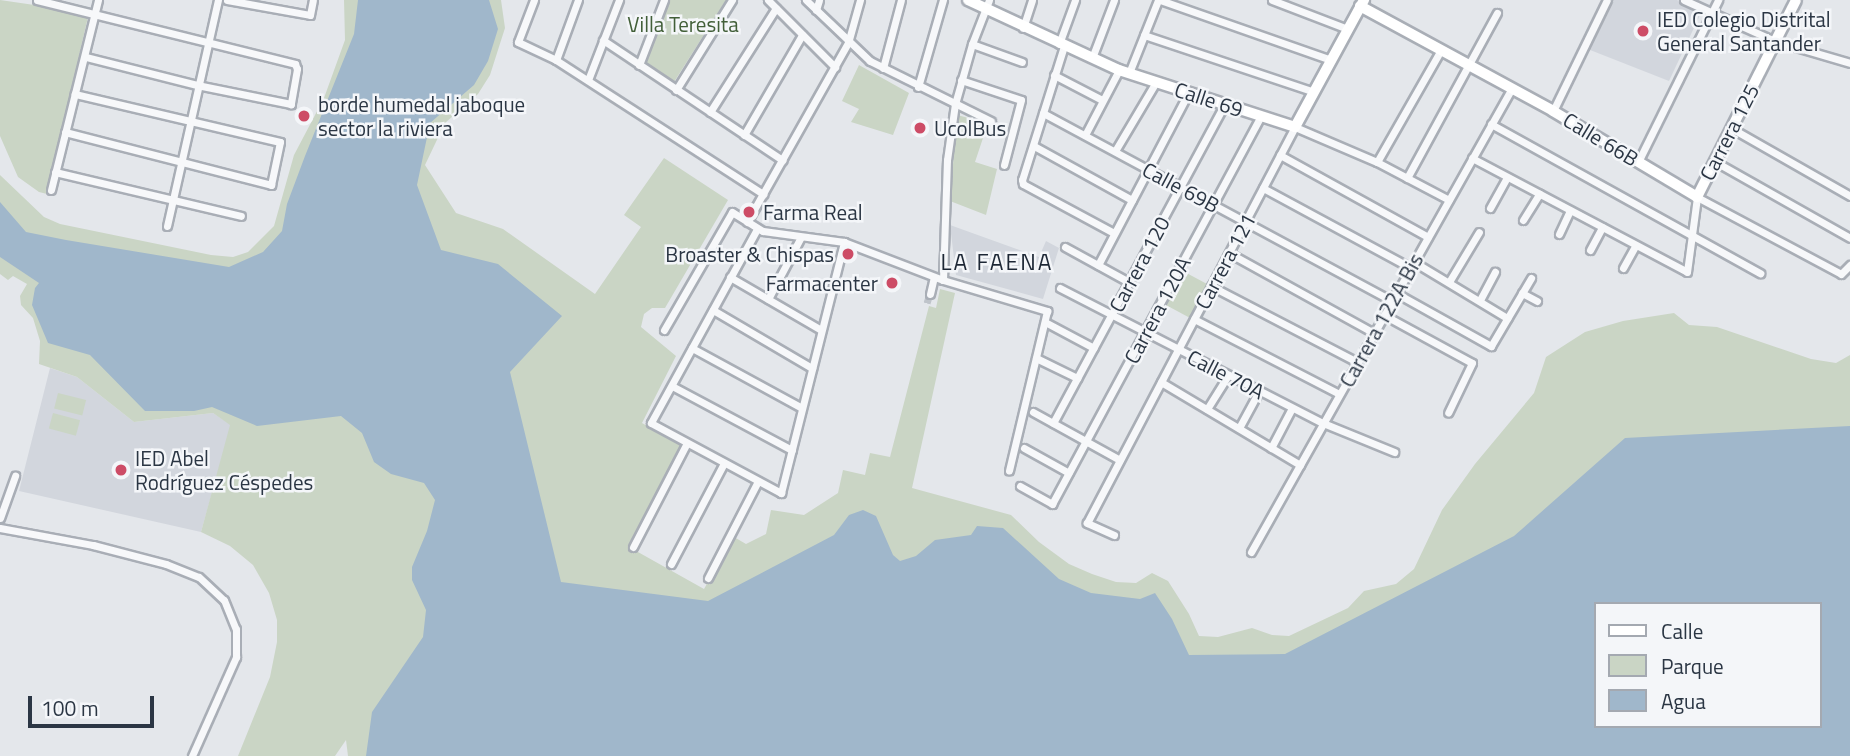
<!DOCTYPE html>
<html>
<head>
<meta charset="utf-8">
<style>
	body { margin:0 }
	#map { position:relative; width:1850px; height:756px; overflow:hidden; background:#e4e7eb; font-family:"Titillium Web",sans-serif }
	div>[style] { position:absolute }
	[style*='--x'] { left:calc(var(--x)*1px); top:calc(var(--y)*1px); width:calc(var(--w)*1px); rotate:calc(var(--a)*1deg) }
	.built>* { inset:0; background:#d2d6dd }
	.green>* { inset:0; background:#cad5c5; transform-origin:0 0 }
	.water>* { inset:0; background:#a0b7cb }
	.street-tunnel>* { height:7px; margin-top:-3.5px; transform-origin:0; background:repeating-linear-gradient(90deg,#bfc4ca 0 7px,transparent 0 10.5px) }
	.roads { filter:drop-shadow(2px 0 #a9aeb6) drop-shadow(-2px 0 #a9aeb6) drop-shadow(0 2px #a9aeb6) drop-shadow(0 -2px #a9aeb6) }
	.street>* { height:7px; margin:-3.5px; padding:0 3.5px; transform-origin:3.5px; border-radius:3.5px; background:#f7f8fa }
	.secondary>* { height:10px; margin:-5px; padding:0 5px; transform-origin:5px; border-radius:5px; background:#fff }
	.dots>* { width:19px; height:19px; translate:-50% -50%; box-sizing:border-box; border:4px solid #f4f6f9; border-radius:50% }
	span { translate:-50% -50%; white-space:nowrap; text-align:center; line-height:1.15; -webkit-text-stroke:5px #f4f6f9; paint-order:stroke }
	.poi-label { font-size:21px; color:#2b3644 }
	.left { translate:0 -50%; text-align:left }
	.right { translate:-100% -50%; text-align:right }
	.park-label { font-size:21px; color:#425f39 }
	.street-label { font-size:21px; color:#2b3644 }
	.neighbourhood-label { font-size:23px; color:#1d2735; letter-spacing:2px }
	.legend { position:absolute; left:1594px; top:602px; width:228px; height:126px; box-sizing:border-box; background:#f4f6f9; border:2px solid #a4a9b1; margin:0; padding:9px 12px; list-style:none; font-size:21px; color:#2b3644 }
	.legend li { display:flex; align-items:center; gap:14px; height:35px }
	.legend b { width:35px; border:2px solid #a4a9b1 }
	.scale { position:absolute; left:28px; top:696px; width:126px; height:32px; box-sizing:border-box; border:4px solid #2b3644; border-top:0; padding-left:9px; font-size:21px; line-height:24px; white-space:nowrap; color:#2b3644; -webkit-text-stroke:5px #f4f6f9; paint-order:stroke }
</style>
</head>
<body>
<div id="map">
	<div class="built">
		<div style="clip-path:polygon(1609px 0,1677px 0,1701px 13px,1669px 81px,1585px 48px)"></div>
		<div style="clip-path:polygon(950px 225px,1039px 257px,1046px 241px,1059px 248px,1043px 299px,956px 275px)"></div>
		<div style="clip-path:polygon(50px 368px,77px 377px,134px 422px,213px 413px,231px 425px,201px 532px,19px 491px)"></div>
	</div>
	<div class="green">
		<div style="clip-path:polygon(0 0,96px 14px,88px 17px,47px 194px,39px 192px,18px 177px,0 136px)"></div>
		<div style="clip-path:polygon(evenodd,344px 0,501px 0,505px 28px,490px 75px,478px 94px,445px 123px,425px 165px,456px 213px,503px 229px,595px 294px,641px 227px,624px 215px,664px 158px,728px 200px,665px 308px,652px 308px,644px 314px,641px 327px,676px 356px,642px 423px,681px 445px,629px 547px,704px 589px,734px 537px,746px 544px,766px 534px,771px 510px,804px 515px,838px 493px,843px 470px,865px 475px,870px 453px,890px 457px,929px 306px,936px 308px,940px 289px,955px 293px,912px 488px,1011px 515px,1039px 542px,1069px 564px,1092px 574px,1116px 582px,1136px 583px,1152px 573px,1168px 581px,1189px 614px,1199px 636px,1218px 637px,1252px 628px,1272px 635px,1289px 636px,1348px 608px,1364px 591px,1396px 584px,1414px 569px,1442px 510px,1475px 464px,1534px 393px,1546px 357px,1585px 332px,1623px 321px,1674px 313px,1689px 325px,1717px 327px,1811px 359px,1836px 363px,1850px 355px,1850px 756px,348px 756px,346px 740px,335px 756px,238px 756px,270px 677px,277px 642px,277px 620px,269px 593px,253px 565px,230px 546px,201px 532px,230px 425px,213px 413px,134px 422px,77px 377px,39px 364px,40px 341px,33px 318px,21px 305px,20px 296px,27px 284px,13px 276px,8px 280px,0 274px,0 175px,44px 217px,60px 224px,211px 255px,233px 257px,248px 252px,274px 226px,294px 155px,324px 98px,345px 40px,344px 0,1596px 604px,1820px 604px,1820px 726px,1596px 726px,1596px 604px)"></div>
		<div style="clip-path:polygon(667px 0,726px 0,674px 82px,643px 61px)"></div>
		<div style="clip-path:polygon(859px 65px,909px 93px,893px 135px,851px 122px,859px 109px,842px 101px)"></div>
		<div style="clip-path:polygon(957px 115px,988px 123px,975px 162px,997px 169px,986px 215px,950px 201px)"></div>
		<div style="left:1179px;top:269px;width:36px;height:38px;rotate:28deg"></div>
		<div style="left:58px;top:393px;width:29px;height:16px;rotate:14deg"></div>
		<div style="left:53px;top:413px;width:28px;height:16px;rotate:15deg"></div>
	</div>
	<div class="water">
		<div style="clip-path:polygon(evenodd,358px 0,489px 0,498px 29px,488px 61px,474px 85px,430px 123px,417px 185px,441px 250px,498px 264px,562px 316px,510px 372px,561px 582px,708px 601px,834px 535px,849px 515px,863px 510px,876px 516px,893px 555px,900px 561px,916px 556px,935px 540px,971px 535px,977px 526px,1003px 528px,1059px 579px,1091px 593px,1140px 599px,1155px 593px,1172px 619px,1189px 655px,1285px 654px,1514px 536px,1625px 438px,1850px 426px,1850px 756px,366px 756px,372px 712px,423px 637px,426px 610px,412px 580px,412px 567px,427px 531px,435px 500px,424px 483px,391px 474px,374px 462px,362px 433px,341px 416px,257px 426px,212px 407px,194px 411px,145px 411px,90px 355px,48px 343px,32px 305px,35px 288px,39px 283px,0 257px,0 202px,26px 232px,66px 240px,229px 267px,263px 252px,282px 231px,287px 204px,305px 156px,354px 34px,358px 0,1596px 604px,1820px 604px,1820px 726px,1596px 726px,1596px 604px)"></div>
	</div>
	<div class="street-tunnel">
		<div style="--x:927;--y:303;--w:9;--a:-72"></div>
	</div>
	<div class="roads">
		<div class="street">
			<div style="--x:37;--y:0;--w:266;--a:13.9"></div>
			<div style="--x:295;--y:64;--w:5;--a:68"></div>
			<div style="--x:297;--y:69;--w:36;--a:100"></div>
			<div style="--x:291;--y:104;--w:96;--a:-168.6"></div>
			<div style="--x:197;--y:85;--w:114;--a:-165.8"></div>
			<div style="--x:227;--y:0;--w:84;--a:10.2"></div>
			<div style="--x:310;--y:15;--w:15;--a:-79"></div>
			<div style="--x:534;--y:0;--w:45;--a:110.9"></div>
			<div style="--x:518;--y:42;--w:42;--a:25.3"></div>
			<div style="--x:556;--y:60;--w:247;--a:32.9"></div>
			<div style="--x:768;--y:0;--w:95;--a:45"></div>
			<div style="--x:806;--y:0;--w:88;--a:43.6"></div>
			<div style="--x:870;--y:61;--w:135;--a:26.4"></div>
			<div style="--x:1160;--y:0;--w:181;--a:19.3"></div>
			<div style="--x:1272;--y:0;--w:81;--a:20.9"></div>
			<div style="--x:1684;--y:0;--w:100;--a:24.3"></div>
			<div style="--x:1775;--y:41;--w:78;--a:16.3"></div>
			<div style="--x:816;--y:10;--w:10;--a:-73"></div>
			<div style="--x:1023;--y:28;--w:29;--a:-72"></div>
			<div style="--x:1144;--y:35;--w:179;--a:18.5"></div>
			<div style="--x:603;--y:40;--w:216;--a:33.8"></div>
			<div style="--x:972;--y:44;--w:53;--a:19.8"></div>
			<div style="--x:1059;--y:44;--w:47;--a:-70"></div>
			<div style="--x:1064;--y:46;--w:140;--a:107.4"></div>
			<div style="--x:1022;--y:180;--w:4;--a:76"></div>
			<div style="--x:1023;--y:184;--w:103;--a:28.3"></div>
			<div style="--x:1092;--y:58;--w:62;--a:-69.2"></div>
			<div style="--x:556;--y:60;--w:64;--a:-69.9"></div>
			<div style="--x:639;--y:65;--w:70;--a:-69"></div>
			<div style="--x:883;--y:68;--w:70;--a:-75.2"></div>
			<div style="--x:1129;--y:73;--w:79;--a:-68.3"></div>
			<div style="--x:1054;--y:75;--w:54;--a:27.5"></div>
			<div style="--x:588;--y:80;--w:86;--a:-68.8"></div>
			<div style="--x:961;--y:80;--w:63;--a:18.4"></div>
			<div style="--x:1021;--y:100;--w:67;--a:104.7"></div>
			<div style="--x:918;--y:87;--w:91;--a:-74"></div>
			<div style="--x:676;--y:90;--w:106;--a:-58.1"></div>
			<div style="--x:1553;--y:111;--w:123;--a:-64.1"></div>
			<div style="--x:710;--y:112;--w:123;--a:-57.6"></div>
			<div style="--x:1043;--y:113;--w:396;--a:28.3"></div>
			<div style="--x:1491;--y:124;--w:308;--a:29"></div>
			<div style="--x:1731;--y:128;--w:137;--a:29.7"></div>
			<div style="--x:65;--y:132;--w:213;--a:14.4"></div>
			<div style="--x:271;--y:185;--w:44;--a:-78.2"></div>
			<div style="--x:280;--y:142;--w:211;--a:-166.8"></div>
			<div style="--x:744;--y:135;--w:116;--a:-59.9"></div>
			<div style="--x:1085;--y:135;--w:73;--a:-62.4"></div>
			<div style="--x:1034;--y:146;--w:112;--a:28.9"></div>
			<div style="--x:1115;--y:151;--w:80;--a:-59.3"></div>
			<div style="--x:1280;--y:155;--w:169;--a:29"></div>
			<div style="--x:1472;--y:158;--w:243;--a:27.9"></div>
			<div style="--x:1687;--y:272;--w:76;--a:-82.4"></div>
			<div style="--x:1697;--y:197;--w:163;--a:28.1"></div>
			<div style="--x:1841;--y:274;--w:13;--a:-45"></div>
			<div style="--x:1714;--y:161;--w:156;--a:29.5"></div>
			<div style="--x:1377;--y:162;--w:129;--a:-60.3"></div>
			<div style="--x:1638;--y:162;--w:181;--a:-63.7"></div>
			<div style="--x:55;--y:172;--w:191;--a:13.3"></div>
			<div style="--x:1407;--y:178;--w:188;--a:-61.4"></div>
			<div style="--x:1263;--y:188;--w:168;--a:28.4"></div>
			<div style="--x:51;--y:190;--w:196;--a:-76.1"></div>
			<div style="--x:1490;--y:208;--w:35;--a:-61"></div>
			<div style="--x:1523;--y:220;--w:31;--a:-58"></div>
			<div style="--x:747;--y:222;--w:206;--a:-60.6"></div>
			<div style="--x:848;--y:43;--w:45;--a:-74.4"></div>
			<div style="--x:167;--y:226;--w:232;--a:-77.3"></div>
			<div style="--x:757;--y:229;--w:221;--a:118.7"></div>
			<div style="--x:651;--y:423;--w:148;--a:28.3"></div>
			<div style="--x:781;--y:493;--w:259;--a:-75.9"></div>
			<div style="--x:1559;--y:234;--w:26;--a:-65"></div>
			<div style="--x:1065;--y:247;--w:73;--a:28.7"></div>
			<div style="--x:1590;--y:250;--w:26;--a:-62"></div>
			<div style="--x:1229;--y:253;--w:166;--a:28.9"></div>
			<div style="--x:1414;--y:262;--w:109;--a:31.1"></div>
			<div style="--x:1098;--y:265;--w:195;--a:-62.3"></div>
			<div style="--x:1623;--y:268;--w:26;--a:-61"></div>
			<div style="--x:730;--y:277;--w:105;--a:30.2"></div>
			<div style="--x:943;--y:280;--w:120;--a:-88.1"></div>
			<div style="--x:947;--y:160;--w:57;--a:-81.9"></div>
			<div style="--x:955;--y:104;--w:62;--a:-74.2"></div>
			<div style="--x:972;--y:44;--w:47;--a:-68.9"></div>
			<div style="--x:1449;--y:282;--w:58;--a:-59"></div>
			<div style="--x:1211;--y:286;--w:165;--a:27.5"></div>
			<div style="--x:1060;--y:288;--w:296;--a:27.2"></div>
			<div style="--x:1323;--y:423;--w:77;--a:22.2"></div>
			<div style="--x:1396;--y:293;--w:109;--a:29.2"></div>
			<div style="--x:1491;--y:346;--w:79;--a:-59.5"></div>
			<div style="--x:1522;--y:293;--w:17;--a:28"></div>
			<div style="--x:930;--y:294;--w:17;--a:-77"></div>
			<div style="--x:768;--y:299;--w:70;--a:-62"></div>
			<div style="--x:1480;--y:300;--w:32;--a:-62"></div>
			<div style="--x:713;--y:310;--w:115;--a:30.4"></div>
			<div style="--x:1384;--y:315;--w:100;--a:28.6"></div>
			<div style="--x:1472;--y:363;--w:55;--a:115.6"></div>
			<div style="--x:1194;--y:319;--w:163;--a:27.3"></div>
			<div style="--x:1045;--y:322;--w:55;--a:28"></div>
			<div style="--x:664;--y:330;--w:136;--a:-60"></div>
			<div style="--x:732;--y:212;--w:36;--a:32"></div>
			<div style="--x:763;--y:231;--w:82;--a:7.7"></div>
			<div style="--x:844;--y:242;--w:106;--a:21"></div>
			<div style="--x:943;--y:280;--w:109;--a:16.6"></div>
			<div style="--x:1047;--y:311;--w:164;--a:103.4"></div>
			<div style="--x:692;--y:348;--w:125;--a:28.6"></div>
			<div style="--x:1036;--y:358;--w:46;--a:26"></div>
			<div style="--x:1161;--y:382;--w:162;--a:30.8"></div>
			<div style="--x:672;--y:386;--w:136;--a:28.1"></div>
			<div style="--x:1207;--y:409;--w:40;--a:-58"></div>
			<div style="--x:1033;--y:412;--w:99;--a:28.9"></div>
			<div style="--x:1053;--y:423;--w:362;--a:-61.7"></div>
			<div style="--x:1239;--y:428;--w:42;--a:-61.6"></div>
			<div style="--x:1024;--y:448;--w:51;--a:29.1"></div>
			<div style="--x:1271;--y:448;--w:45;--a:-62.3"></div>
			<div style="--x:1020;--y:486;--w:37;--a:29"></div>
			<div style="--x:1052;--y:504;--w:441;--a:-61.7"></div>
			<div style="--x:0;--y:518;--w:45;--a:-70.3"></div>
			<div style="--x:0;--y:528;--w:95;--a:10.4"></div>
			<div style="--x:93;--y:545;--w:75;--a:14.6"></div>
			<div style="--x:166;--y:564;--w:35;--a:22"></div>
			<div style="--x:199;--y:577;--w:34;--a:43"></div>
			<div style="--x:224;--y:600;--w:31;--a:68"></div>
			<div style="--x:236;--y:629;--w:28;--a:90"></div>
			<div style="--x:236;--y:657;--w:108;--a:114"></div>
			<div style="--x:1114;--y:535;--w:30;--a:-156"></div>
			<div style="--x:1087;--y:523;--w:447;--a:-62.3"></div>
			<div style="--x:1295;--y:127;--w:89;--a:23.1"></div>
			<div style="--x:1377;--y:162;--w:81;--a:27.8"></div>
			<div style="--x:633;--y:547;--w:117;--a:-62.6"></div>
			<div style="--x:1251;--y:552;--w:532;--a:-60.64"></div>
			<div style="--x:671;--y:564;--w:114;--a:-62.3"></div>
			<div style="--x:708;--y:578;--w:109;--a:-62.7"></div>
		</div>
		<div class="secondary">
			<div style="--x:968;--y:0;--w:166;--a:24.9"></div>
			<div style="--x:1119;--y:70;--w:185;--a:17.9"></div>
			<div style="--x:1295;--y:127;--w:145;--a:-61.5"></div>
			<div style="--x:1360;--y:6;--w:220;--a:28.5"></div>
			<div style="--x:1553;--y:111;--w:168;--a:30.8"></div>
			<div style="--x:1697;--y:197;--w:220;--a:-63.3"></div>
		</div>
	</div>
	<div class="dots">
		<div style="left:1643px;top:31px;background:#cd4c66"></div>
		<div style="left:304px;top:116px;background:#cd4c66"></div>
		<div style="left:920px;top:128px;background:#cd4c66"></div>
		<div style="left:749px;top:212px;background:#cd4c66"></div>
		<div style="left:848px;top:254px;background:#cd4c66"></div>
		<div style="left:892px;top:283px;background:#cd4c66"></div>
		<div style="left:121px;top:470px;background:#cd4c66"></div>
	</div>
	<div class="poi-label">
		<span class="left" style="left:1657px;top:31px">IED Colegio Distrital<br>General Santander</span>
		<span class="left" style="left:318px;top:116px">borde humedal jaboque<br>sector la riviera</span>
		<span class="left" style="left:934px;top:128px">UcolBus</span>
		<span class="left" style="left:763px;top:212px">Farma Real</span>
		<span class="right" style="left:834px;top:254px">Broaster &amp; Chispas</span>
		<span class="right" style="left:878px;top:283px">Farmacenter</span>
		<span class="left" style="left:135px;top:470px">IED Abel<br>Rodríguez Céspedes</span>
	</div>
	<div class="park-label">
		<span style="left:683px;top:24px">Villa Teresita</span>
	</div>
	<div class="street-label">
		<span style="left:1209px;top:99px;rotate:18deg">Calle 69</span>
		<span style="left:1729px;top:132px;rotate:-63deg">Carrera 125</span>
		<span style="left:1601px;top:139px;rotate:31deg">Calle 66B</span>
		<span style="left:1181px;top:187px;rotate:28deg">Calle 69B</span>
		<span style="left:1225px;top:261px;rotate:-62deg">Carrera 121</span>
		<span style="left:1139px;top:264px;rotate:-62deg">Carrera 120</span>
		<span style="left:1157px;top:310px;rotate:-62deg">Carrera 120A</span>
		<span style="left:1381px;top:320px;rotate:-61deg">Carrera 122A Bis</span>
		<span style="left:1226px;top:374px;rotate:27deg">Calle 70A</span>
	</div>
	<div class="neighbourhood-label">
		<span style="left:997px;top:262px">LA FAENA</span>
	</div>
	<ul class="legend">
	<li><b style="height:9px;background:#fff"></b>Calle</li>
	<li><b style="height:19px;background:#cad5c5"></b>Parque</li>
	<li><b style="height:19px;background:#a0b7cb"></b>Agua</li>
	</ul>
	<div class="scale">100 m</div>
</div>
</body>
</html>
